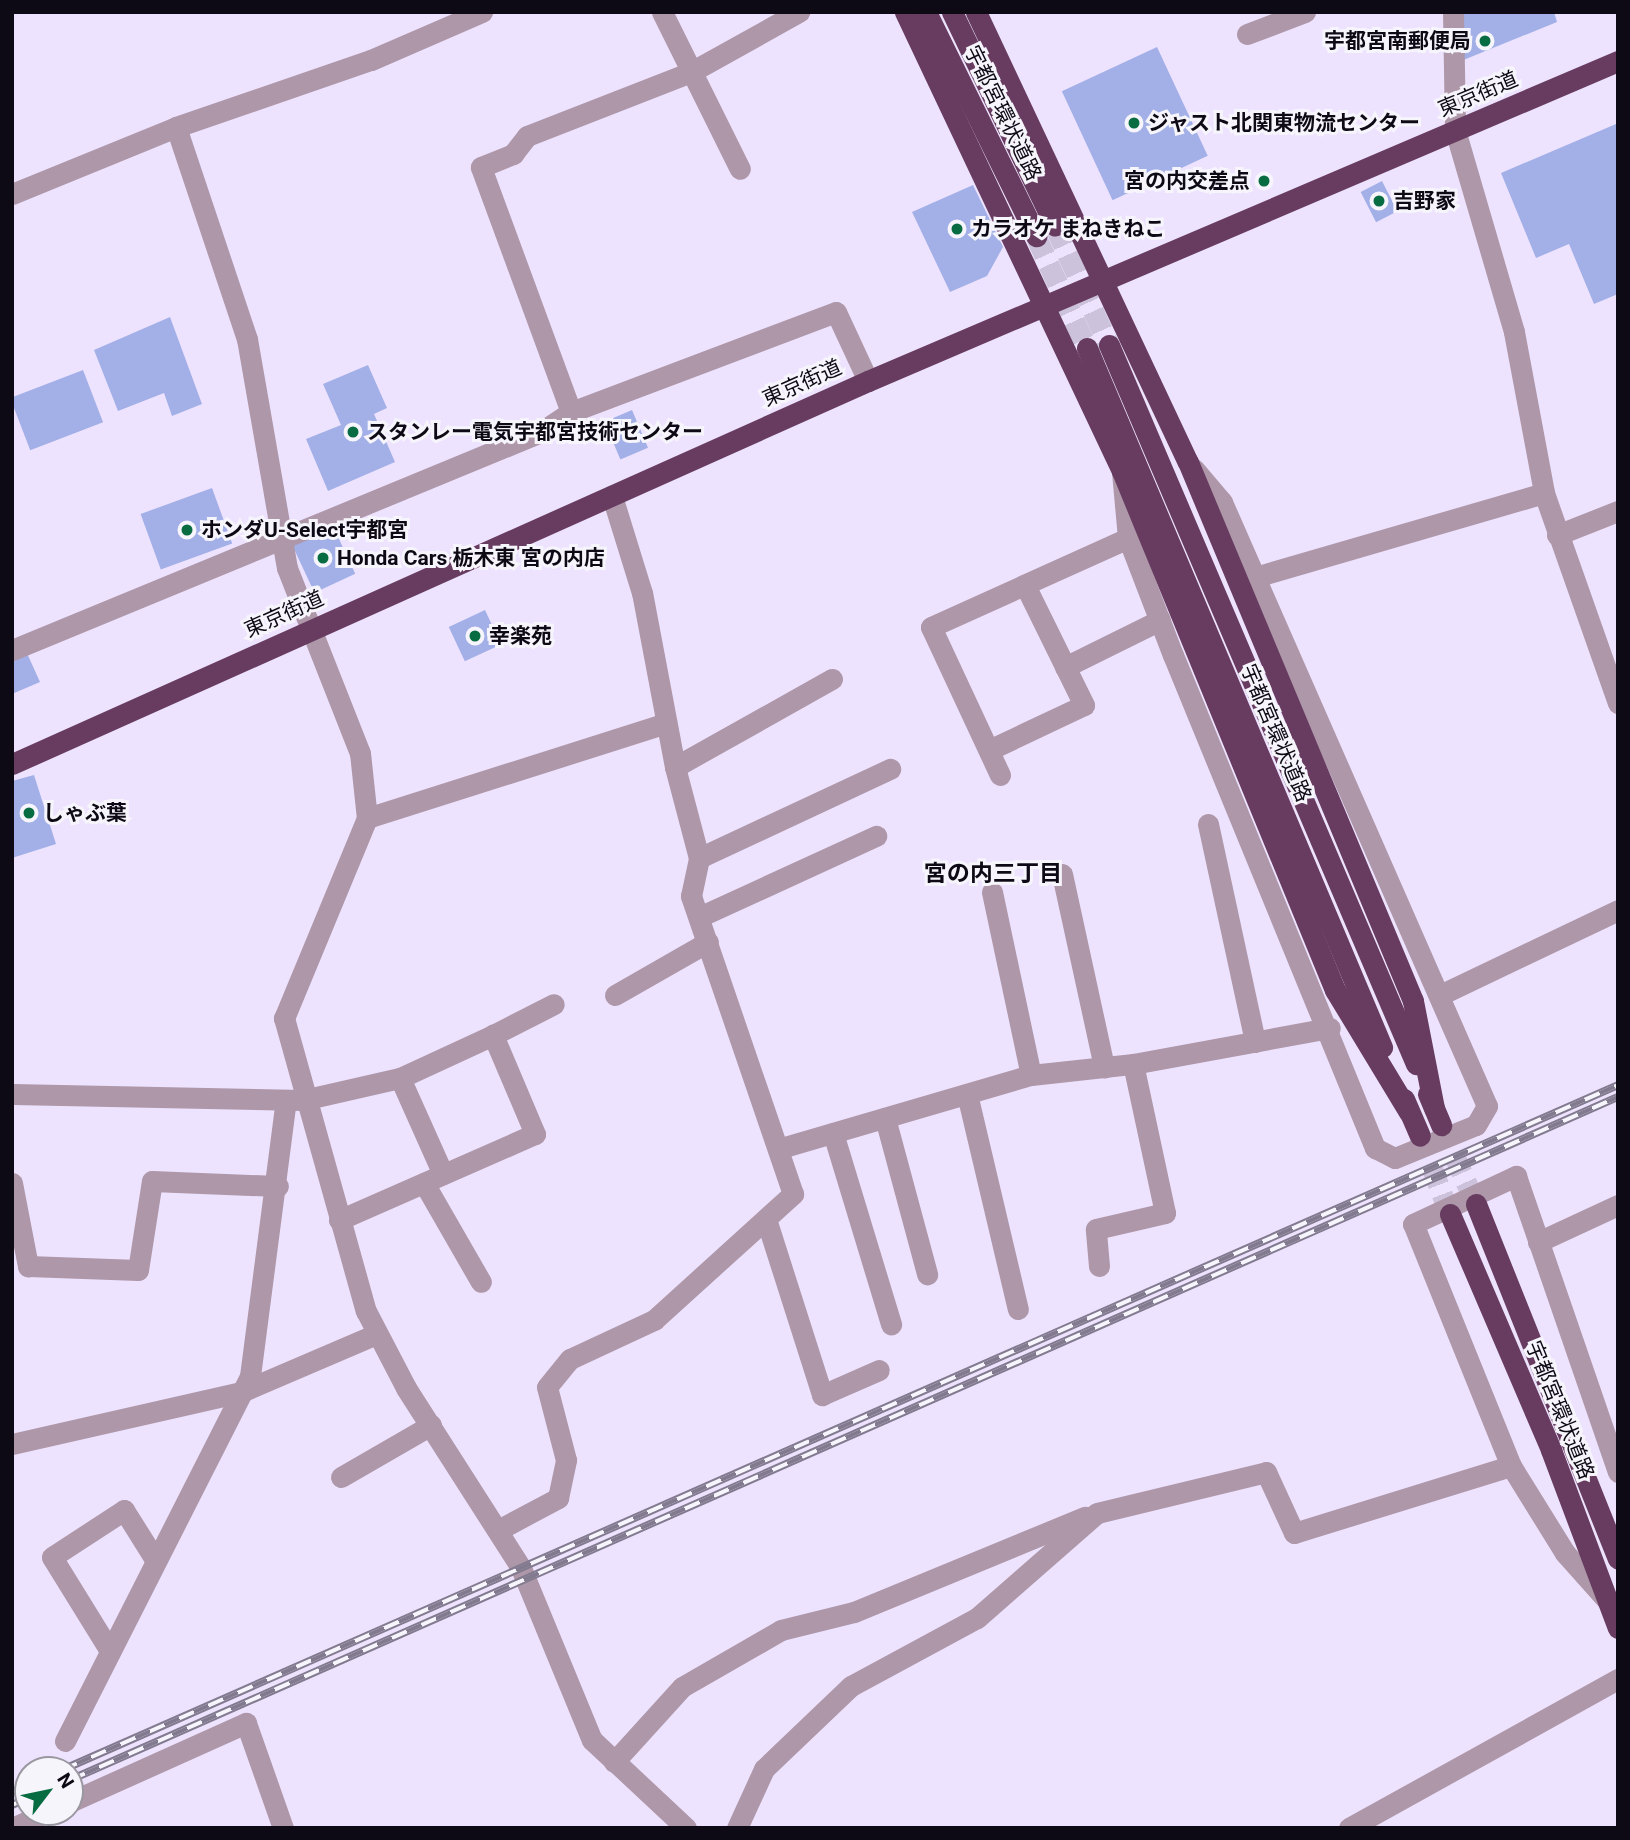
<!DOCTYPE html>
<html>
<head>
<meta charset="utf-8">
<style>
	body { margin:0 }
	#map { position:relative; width:1630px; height:1840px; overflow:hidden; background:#eee3ff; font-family:Roboto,"Noto Sans JP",sans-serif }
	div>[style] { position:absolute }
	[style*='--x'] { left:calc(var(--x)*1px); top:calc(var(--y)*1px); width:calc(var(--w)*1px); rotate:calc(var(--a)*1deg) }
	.building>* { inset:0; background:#a3b0e7; transform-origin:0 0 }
	.highway-tunnel>* { height:21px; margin-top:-10.5px; transform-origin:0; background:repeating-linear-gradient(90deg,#ccc2dc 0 21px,transparent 0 31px) }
	.minor>* { height:21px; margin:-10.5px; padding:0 10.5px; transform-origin:10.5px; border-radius:10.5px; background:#ae97a9 }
	.highway>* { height:21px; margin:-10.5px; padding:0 10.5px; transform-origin:10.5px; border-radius:10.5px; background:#673c60 }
	.rail>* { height:8px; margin-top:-4px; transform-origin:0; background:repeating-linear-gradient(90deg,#f7f5fc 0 16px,#827b8f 0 32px); box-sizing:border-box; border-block:2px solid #827b8f }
	.dots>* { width:19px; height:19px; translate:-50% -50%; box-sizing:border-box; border:4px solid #f7f5fc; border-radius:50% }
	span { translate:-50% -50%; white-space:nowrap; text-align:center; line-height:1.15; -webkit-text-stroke:6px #f7f5fc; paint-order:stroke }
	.poi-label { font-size:21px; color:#0e0a15; font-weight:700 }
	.right { translate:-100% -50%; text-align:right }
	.left { translate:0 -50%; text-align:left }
	.street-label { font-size:21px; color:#0e0a15 }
	.neighbourhood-label { font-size:23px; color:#0e0a15; font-weight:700 }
	.frame { position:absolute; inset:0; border:14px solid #0e0a15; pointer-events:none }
	.north { position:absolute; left:14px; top:1756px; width:70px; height:70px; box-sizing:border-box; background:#f7f5fc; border:2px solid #9a97a0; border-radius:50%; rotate:58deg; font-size:19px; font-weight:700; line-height:28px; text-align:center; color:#0e0a15 }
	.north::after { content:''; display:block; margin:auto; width:24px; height:32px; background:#086c42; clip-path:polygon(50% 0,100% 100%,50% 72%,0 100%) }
</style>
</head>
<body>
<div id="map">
	<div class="building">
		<div style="clip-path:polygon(1459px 12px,1554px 12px,1557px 22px,1461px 61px)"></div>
		<div style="left:1157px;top:47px;width:120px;height:105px;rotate:65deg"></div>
		<div style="clip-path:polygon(1616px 124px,1618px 294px,1594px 304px,1569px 244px,1536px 258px,1501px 173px)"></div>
		<div style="left:1382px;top:181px;width:34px;height:24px;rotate:63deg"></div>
		<div style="clip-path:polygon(973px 185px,1003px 247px,987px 276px,950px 292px,912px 212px)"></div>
		<div style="clip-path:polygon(170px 317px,202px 404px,172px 416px,164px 393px,118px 411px,94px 350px)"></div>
		<div style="clip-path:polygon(368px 365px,387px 408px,374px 414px,395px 462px,328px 491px,306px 439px,341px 425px,323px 384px)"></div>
		<div style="left:83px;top:370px;width:56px;height:78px;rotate:69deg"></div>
		<div style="left:632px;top:410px;width:41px;height:30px;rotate:67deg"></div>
		<div style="left:212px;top:488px;width:59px;height:76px;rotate:70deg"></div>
		<div style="left:332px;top:524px;width:55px;height:45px;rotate:65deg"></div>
		<div style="left:485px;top:610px;width:38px;height:40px;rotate:65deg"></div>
		<div style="clip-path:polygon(26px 651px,40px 682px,12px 694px,12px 657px)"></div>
		<div style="clip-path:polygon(34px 775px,56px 844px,12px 858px,12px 781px)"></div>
	</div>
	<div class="highway-tunnel">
		<div style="--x:1055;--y:226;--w:131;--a:65.6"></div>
		<div style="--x:1036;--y:236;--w:123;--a:65.5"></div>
		<div style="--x:1441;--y:1125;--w:86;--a:66.1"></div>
		<div style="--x:1420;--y:1136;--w:84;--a:69"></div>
	</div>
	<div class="minor">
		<div style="--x:662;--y:12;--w:175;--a:63.6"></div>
		<div style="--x:1453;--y:12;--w:118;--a:89"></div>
		<div style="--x:1455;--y:130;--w:210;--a:73.7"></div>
		<div style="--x:1514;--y:332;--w:164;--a:79.4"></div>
		<div style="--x:1544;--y:493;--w:223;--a:70.6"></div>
		<div style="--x:1247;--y:34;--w:62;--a:-20.8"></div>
		<div style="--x:176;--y:127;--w:224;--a:71.5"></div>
		<div style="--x:247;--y:339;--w:232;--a:80.1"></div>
		<div style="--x:287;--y:568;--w:199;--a:68.5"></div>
		<div style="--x:360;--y:753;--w:65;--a:83.9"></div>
		<div style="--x:367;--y:818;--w:217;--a:112.5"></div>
		<div style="--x:284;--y:1018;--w:304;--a:74.4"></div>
		<div style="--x:366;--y:1311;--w:87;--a:62.5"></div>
		<div style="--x:406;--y:1388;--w:214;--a:57.4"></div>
		<div style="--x:521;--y:1568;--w:186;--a:67.6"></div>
		<div style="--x:592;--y:1740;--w:129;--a:43.1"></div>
		<div style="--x:12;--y:194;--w:177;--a:-22.2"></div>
		<div style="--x:176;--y:127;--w:206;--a:-19"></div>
		<div style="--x:371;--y:60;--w:121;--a:-23.4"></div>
		<div style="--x:571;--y:412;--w:261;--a:-110.2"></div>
		<div style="--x:481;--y:167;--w:35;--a:-22"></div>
		<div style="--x:513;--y:154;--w:23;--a:-52"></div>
		<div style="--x:527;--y:136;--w:176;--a:-21.3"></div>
		<div style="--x:691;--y:72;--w:124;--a:-29.1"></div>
		<div style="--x:1122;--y:472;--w:66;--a:84.8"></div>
		<div style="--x:1128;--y:538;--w:125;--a:69"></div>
		<div style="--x:1173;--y:655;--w:533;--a:67.72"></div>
		<div style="--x:1375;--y:1148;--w:22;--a:27"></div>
		<div style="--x:1395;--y:1158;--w:87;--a:-22.2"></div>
		<div style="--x:1476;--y:1125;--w:22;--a:-60"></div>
		<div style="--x:1487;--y:1106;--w:660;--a:-113.69"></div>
		<div style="--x:1222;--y:502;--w:43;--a:-130.3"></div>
		<div style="--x:1557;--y:535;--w:66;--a:-21.5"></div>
		<div style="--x:1255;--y:577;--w:301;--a:-16.2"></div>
		<div style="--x:12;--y:650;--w:572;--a:-22.4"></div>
		<div style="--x:541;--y:432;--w:36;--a:-34"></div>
		<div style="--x:571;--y:412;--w:283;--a:-20.7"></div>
		<div style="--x:836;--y:312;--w:76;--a:65.1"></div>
		<div style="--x:1065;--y:667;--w:106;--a:-26.3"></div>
		<div style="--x:989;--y:750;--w:105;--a:-25.3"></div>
		<div style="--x:1084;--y:705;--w:134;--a:-116.2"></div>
		<div style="--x:675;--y:767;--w:180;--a:-29.3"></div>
		<div style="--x:1000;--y:775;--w:163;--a:-115"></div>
		<div style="--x:931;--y:627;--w:216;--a:-24.3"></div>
		<div style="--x:367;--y:818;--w:314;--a:-17.6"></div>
		<div style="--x:1208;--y:824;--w:223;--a:77.8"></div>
		<div style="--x:699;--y:858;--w:211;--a:-25"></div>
		<div style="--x:1062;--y:874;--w:198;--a:77.7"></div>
		<div style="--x:992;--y:892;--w:187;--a:78"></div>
		<div style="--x:699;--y:917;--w:195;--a:-24.6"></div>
		<div style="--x:615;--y:995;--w:107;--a:-29.7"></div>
		<div style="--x:1440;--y:995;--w:197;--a:-25.5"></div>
		<div style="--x:400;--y:1078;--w:105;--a:65.9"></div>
		<div style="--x:12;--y:1094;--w:291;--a:1.2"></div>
		<div style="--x:303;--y:1100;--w:99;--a:-12.8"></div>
		<div style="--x:400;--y:1078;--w:102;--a:-24.8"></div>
		<div style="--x:967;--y:1094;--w:221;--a:76.7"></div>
		<div style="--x:885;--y:1118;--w:162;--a:74.9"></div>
		<div style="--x:833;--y:1133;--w:200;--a:73.1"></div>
		<div style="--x:781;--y:1148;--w:260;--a:-16.3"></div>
		<div style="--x:1031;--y:1075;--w:103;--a:-6.2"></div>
		<div style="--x:1133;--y:1064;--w:200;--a:-10.4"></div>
		<div style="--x:12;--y:1183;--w:85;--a:79.1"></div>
		<div style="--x:28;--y:1266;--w:110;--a:2.1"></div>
		<div style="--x:138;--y:1270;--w:90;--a:-81.1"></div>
		<div style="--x:152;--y:1181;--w:126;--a:2.3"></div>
		<div style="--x:424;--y:1183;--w:114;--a:60.1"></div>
		<div style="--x:766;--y:1219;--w:185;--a:72.3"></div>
		<div style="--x:822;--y:1395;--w:62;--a:-23.7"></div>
		<div style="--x:339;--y:1220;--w:214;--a:-23.7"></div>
		<div style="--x:535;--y:1134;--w:108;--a:-113"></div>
		<div style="--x:493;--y:1035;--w:68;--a:-26.9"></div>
		<div style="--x:1538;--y:1242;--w:88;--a:-24.8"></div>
		<div style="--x:1099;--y:1266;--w:37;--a:-95"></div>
		<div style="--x:1096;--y:1229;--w:71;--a:-13.1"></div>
		<div style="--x:1165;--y:1213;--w:152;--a:-102.1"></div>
		<div style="--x:12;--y:1444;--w:235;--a:-12.8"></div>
		<div style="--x:241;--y:1392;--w:147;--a:-23.2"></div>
		<div style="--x:341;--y:1477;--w:104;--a:-30"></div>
		<div style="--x:500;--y:1529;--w:66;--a:-28.1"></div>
		<div style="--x:558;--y:1498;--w:39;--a:-78"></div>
		<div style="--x:566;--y:1460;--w:75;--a:-104.6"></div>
		<div style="--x:547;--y:1387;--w:36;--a:-51"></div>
		<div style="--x:570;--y:1359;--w:93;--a:-24.9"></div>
		<div style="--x:654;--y:1320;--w:188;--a:-42.2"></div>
		<div style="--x:793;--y:1194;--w:315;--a:-108.9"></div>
		<div style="--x:691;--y:896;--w:39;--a:-78"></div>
		<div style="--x:699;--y:858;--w:94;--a:-104.8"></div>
		<div style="--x:675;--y:767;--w:177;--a:-100.7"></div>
		<div style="--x:642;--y:593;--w:102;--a:-107.2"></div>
		<div style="--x:1606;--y:1599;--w:62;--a:-131.7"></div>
		<div style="--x:1565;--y:1553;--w:102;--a:-121.8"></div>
		<div style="--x:1511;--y:1466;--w:261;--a:-112"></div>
		<div style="--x:1413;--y:1224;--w:114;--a:-25"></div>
		<div style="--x:1516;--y:1176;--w:313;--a:71"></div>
		<div style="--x:110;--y:1651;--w:110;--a:-121.7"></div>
		<div style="--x:52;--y:1557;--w:86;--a:-33.1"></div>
		<div style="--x:124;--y:1510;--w:60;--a:57.9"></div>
		<div style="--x:65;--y:1741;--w:409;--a:-63.1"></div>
		<div style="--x:250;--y:1376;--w:278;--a:-82.6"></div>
		<div style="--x:614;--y:1762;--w:101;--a:-47.8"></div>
		<div style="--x:682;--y:1687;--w:114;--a:-29.9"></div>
		<div style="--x:781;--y:1630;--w:75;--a:-13.9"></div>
		<div style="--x:854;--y:1612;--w:250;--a:-22.4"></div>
		<div style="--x:70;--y:1802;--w:193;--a:-24.2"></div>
		<div style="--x:246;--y:1723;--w:111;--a:70.6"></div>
		<div style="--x:12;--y:1828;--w:39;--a:-24"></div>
		<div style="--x:737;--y:1828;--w:65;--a:-65.4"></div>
		<div style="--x:764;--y:1769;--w:120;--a:-43.7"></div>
		<div style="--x:851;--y:1686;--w:143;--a:-28.4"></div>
		<div style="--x:977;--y:1618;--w:159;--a:-41.2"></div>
		<div style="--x:1097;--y:1513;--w:174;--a:-13.6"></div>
		<div style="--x:1266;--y:1472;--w:67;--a:65.3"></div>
		<div style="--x:1294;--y:1533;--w:227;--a:-17.2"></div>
		<div style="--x:1349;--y:1828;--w:308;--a:-29"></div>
	</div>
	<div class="highway">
		<div style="--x:905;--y:12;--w:508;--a:64.7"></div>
		<div style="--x:1122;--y:471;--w:561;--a:67.69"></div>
		<div style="--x:1335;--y:990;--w:143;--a:58.8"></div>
		<div style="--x:926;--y:12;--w:250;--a:63.8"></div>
		<div style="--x:952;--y:12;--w:237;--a:64.3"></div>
		<div style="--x:976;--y:12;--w:497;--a:64.8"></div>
		<div style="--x:1188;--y:462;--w:584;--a:67.34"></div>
		<div style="--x:1413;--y:1001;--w:109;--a:78.9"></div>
		<div style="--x:1109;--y:345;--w:782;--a:66.88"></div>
		<div style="--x:1087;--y:348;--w:759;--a:67.12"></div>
		<div style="--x:12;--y:764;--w:938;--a:-24.11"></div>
		<div style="--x:868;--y:381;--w:815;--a:-23.11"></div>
		<div style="--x:1428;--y:1094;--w:34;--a:67"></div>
		<div style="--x:1404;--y:1099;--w:40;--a:66.6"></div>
		<div style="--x:1476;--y:1204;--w:382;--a:68.2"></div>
		<div style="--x:1450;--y:1214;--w:257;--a:66.8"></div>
		<div style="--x:1551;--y:1450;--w:190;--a:69.4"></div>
	</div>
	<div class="rail">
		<div style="--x:62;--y:1770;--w:1700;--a:-23.76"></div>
		<div style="--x:70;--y:1780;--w:1692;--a:-23.81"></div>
		<div style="--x:12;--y:1792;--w:17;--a:-24"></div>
		<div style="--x:12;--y:1805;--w:17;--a:-24"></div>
	</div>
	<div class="dots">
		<div style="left:1485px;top:41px;background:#086c42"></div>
		<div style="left:1134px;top:123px;background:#086c42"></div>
		<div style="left:1264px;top:181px;background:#086c42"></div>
		<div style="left:1379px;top:201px;background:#086c42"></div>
		<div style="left:957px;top:229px;background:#086c42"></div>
		<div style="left:353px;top:432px;background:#086c42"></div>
		<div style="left:187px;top:530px;background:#086c42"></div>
		<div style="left:323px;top:558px;background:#086c42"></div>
		<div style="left:475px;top:636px;background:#086c42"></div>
		<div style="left:29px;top:813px;background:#086c42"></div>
	</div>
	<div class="poi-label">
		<span class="right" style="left:1471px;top:41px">宇都宮南郵便局</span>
		<span class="left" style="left:1148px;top:123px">ジャスト北関東物流センター</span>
		<span class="right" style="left:1250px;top:181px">宮の内交差点</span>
		<span class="left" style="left:1393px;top:201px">吉野家</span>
		<span class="left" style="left:971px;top:229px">カラオケ まねきねこ</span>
		<span class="left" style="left:367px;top:432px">スタンレー電気宇都宮技術センター</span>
		<span class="left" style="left:201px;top:530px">ホンダU-Select宇都宮</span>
		<span class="left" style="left:337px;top:558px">Honda Cars 栃木東 宮の内店</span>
		<span class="left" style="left:489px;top:636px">幸楽苑</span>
		<span class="left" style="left:43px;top:813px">しゃぶ葉</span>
	</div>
	<div class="street-label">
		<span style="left:1478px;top:94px;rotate:-23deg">東京街道</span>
		<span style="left:1003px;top:113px;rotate:64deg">宇都宮環状道路</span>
		<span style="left:802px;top:383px;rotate:-24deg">東京街道</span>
		<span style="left:284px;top:614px;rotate:-24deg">東京街道</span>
		<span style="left:1276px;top:733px;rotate:67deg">宇都宮環状道路</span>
		<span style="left:1560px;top:1410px;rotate:68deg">宇都宮環状道路</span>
	</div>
	<div class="neighbourhood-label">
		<span style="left:993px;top:874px">宮の内三丁目</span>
	</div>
	<div class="frame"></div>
	<div class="north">N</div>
</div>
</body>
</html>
